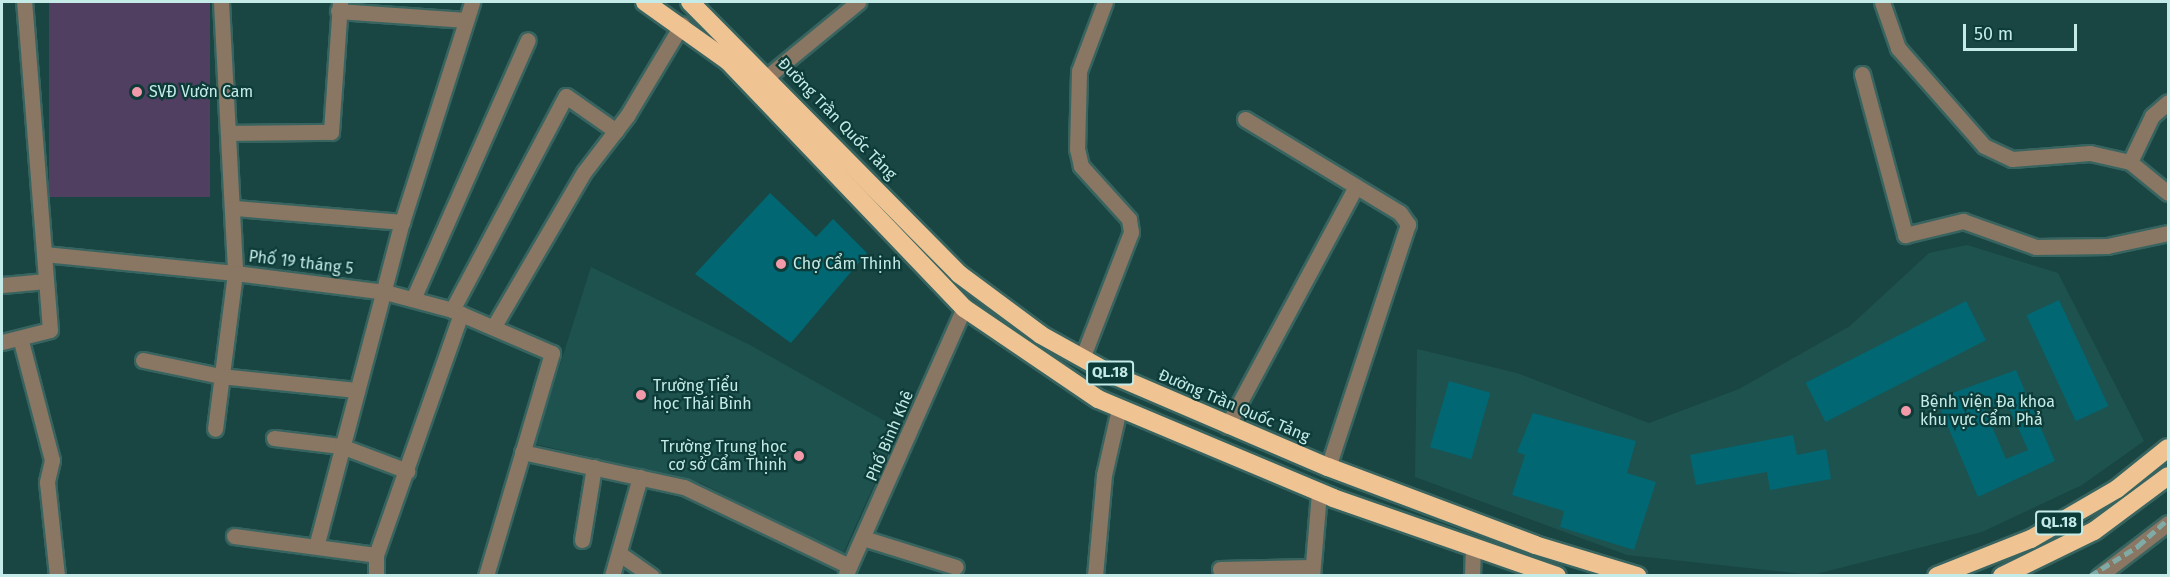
<!DOCTYPE html>
<html>
<head>
<meta charset="utf-8">
<style>
	body { margin:0 }
	#map { position:relative; width:2170px; height:577px; overflow:hidden; background:#194642; font-family:"Fira Sans",sans-serif }
	div>[style] { position:absolute }
	[style*='--x'] { left:calc(var(--x)*1px); top:calc(var(--y)*1px); width:calc(var(--w)*1px); rotate:calc(var(--a)*1deg) }
	.built>* { inset:0; background:#1e524e }
	.green>* { inset:0; background:#503f60; transform-origin:0 0 }
	.building>* { inset:0; background:#006773; transform-origin:0 0 }
	.roads { filter:drop-shadow(2px 0 #386460) drop-shadow(-2px 0 #386460) drop-shadow(0 2px #386460) drop-shadow(0 -2px #386460) }
	.minor>* { height:15px; margin:-7.5px; padding:0 7.5px; transform-origin:7.5px; border-radius:7.5px; background:#897663 }
	.highway>* { height:18px; margin:-9px; padding:0 9px; transform-origin:9px; border-radius:9px; background:#f0c392 }
	.rail>* { height:4.5px; margin-top:-2.25px; transform-origin:0; background:repeating-linear-gradient(90deg,#80aaa6 0 9px,transparent 0 13.5px) }
	.dots>* { width:16px; height:16px; translate:-50% -50%; box-sizing:border-box; border:3px solid #0d3b38; border-radius:50% }
	span { translate:-50% -50%; white-space:nowrap; text-align:center; line-height:1.15; -webkit-text-stroke:4.5px #0d3b38; paint-order:stroke }
	.shield-label span { padding:2px 4px; background:#0d3b38; border:2px solid; border-radius:4px; -webkit-text-stroke-width:0 }
	.shield-label { font-size:15px; color:#c4ebe7; font-weight:700 }
	.poi-label { font-size:16px; color:#c4ebe7 }
	.left { translate:0 -50%; text-align:left }
	.right { translate:-100% -50%; text-align:right }
	.street-label { font-size:16px; color:#c4ebe7 }
	.frame { position:absolute; inset:0; border:3px solid #c4ebe7; pointer-events:none }
	.scale { position:absolute; left:1963px; top:24px; width:114px; height:27px; box-sizing:border-box; border:3px solid #c4ebe7; border-top:0; padding-left:8px; font-size:18px; line-height:21px; white-space:nowrap; color:#c4ebe7; -webkit-text-stroke:4px #0d3b38; paint-order:stroke }
</style>
</head>
<body>
<div id="map">
	<div class="built">
		<div style="clip-path:polygon(1967px 245px,2058px 273px,2144px 441px,2082px 485px,1982px 532px,1812px 575px,1627px 555px,1415px 477px,1417px 349px,1517px 373px,1649px 423px,1739px 389px,1850px 326px,1929px 253px)"></div>
		<div style="clip-path:polygon(591px 267px,750px 345px,899px 429px,842px 556px,701px 483px,535px 444px)"></div>
	</div>
	<div class="green">
		<div style="left:49px;top:2px;width:161px;height:195px"></div>
	</div>
	<div class="building">
		<div style="clip-path:polygon(770px 193px,816px 237px,833px 219px,867px 253px,791px 343px,695px 274px)"></div>
		<div style="left:2059px;top:300px;width:117px;height:36px;rotate:65deg"></div>
		<div style="left:1966px;top:301px;width:44px;height:180px;rotate:63deg"></div>
		<div style="clip-path:polygon(evenodd,2016px 370px,2055px 461px,1978px 497px,1936px 399px,2016px 370px,2006px 401px,2028px 450px,2006px 459px,1985px 410px,2006px 401px)"></div>
		<div style="left:1449px;top:381px;width:43px;height:69px;rotate:16deg"></div>
		<div style="clip-path:polygon(1533px 413px,1636px 441px,1627px 473px,1656px 482px,1634px 550px,1560px 527px,1564px 511px,1512px 495px,1525px 455px,1517px 452px)"></div>
		<div style="clip-path:polygon(1793px 435px,1797px 455px,1826px 449px,1831px 479px,1770px 490px,1767px 472px,1696px 485px,1690px 455px)"></div>
	</div>
	<div class="roads">
		<div class="minor">
			<div style="--x:221;--y:2;--w:271;--a:87"></div>
			<div style="--x:235;--y:273;--w:151;--a:7.2"></div>
			<div style="--x:385;--y:292;--w:69;--a:15"></div>
			<div style="--x:452;--y:310;--w:109;--a:23.3"></div>
			<div style="--x:552;--y:353;--w:233;--a:106.5"></div>
			<div style="--x:1882;--y:2;--w:49;--a:70.8"></div>
			<div style="--x:1898;--y:48;--w:130;--a:48.7"></div>
			<div style="--x:1984;--y:146;--w:31;--a:25"></div>
			<div style="--x:2012;--y:159;--w:78;--a:-4.4"></div>
			<div style="--x:2090;--y:153;--w:41;--a:12.7"></div>
			<div style="--x:2130;--y:162;--w:49;--a:39.2"></div>
			<div style="--x:338;--y:11;--w:128;--a:4"></div>
			<div style="--x:1862;--y:74;--w:167;--a:75"></div>
			<div style="--x:1905;--y:235;--w:60;--a:-13.6"></div>
			<div style="--x:1963;--y:221;--w:77;--a:19.6"></div>
			<div style="--x:2036;--y:247;--w:71;--a:-0.8"></div>
			<div style="--x:2107;--y:246;--w:62;--a:-12"></div>
			<div style="--x:768;--y:76;--w:117;--a:-39.4"></div>
			<div style="--x:1245;--y:119;--w:181;--a:31.2"></div>
			<div style="--x:1400;--y:213;--w:14;--a:54"></div>
			<div style="--x:1408;--y:224;--w:256;--a:108.2"></div>
			<div style="--x:230;--y:133;--w:101;--a:-0.6"></div>
			<div style="--x:331;--y:132;--w:130;--a:-86"></div>
			<div style="--x:2130;--y:162;--w:51;--a:-64.4"></div>
			<div style="--x:2152;--y:116;--w:21;--a:-41"></div>
			<div style="--x:235;--y:208;--w:168;--a:4.8"></div>
			<div style="--x:44;--y:254;--w:192;--a:5.7"></div>
			<div style="--x:235;--y:273;--w:157;--a:97.3"></div>
			<div style="--x:2;--y:285;--w:44;--a:-5.2"></div>
			<div style="--x:413;--y:299;--w:283;--a:-66.1"></div>
			<div style="--x:452;--y:310;--w:242;--a:-62"></div>
			<div style="--x:566;--y:96;--w:61;--a:35"></div>
			<div style="--x:494;--y:326;--w:178;--a:-59.7"></div>
			<div style="--x:584;--y:172;--w:71;--a:-52.5"></div>
			<div style="--x:627;--y:116;--w:107;--a:-59.1"></div>
			<div style="--x:21;--y:341;--w:123;--a:75.4"></div>
			<div style="--x:52;--y:460;--w:23;--a:103"></div>
			<div style="--x:47;--y:482;--w:95;--a:83.9"></div>
			<div style="--x:2;--y:342;--w:49;--a:-14"></div>
			<div style="--x:50;--y:330;--w:329;--a:-94.5"></div>
			<div style="--x:1083;--y:356;--w:133;--a:-68.8"></div>
			<div style="--x:1131;--y:232;--w:13;--a:-99"></div>
			<div style="--x:1129;--y:219;--w:72;--a:-132.2"></div>
			<div style="--x:1081;--y:166;--w:17;--a:-103"></div>
			<div style="--x:1077;--y:149;--w:78;--a:-88.5"></div>
			<div style="--x:1079;--y:71;--w:74;--a:-69.4"></div>
			<div style="--x:143;--y:360;--w:79;--a:11.7"></div>
			<div style="--x:220;--y:376;--w:137;--a:5.9"></div>
			<div style="--x:1227;--y:426;--w:270;--a:-61.7"></div>
			<div style="--x:274;--y:438;--w:67;--a:6.8"></div>
			<div style="--x:341;--y:446;--w:71;--a:20.7"></div>
			<div style="--x:522;--y:452;--w:166;--a:12.2"></div>
			<div style="--x:684;--y:487;--w:183;--a:25.6"></div>
			<div style="--x:234;--y:536;--w:143;--a:7.6"></div>
			<div style="--x:863;--y:538;--w:97;--a:17.3"></div>
			<div style="--x:582;--y:540;--w:74;--a:-80.7"></div>
			<div style="--x:317;--y:543;--w:332;--a:-75.2"></div>
			<div style="--x:402;--y:222;--w:231;--a:-72.3"></div>
			<div style="--x:620;--y:554;--w:39;--a:35"></div>
			<div style="--x:1220;--y:569;--w:91;--a:-1.3"></div>
			<div style="--x:846;--y:574;--w:291;--a:-66.1"></div>
			<div style="--x:376;--y:576;--w:21;--a:-90"></div>
			<div style="--x:376;--y:555;--w:256;--a:-70.6"></div>
			<div style="--x:612;--y:576;--w:103;--a:-74.2"></div>
			<div style="--x:1095;--y:576;--w:101;--a:-84.9"></div>
			<div style="--x:1104;--y:475;--w:68;--a:-77.2"></div>
			<div style="--x:1312;--y:576;--w:84;--a:-85.2"></div>
			<div style="--x:1472;--y:576;--w:28;--a:-88"></div>
			<div style="--x:2099;--y:576;--w:87;--a:-37.5"></div>
		</div>
		<div class="highway">
			<div style="--x:645;--y:2;--w:102;--a:35.4"></div>
			<div style="--x:728;--y:61;--w:342;--a:46.3"></div>
			<div style="--x:964;--y:308;--w:162;--a:34.2"></div>
			<div style="--x:1098;--y:399;--w:255;--a:22.8"></div>
			<div style="--x:1333;--y:498;--w:237;--a:19.2"></div>
			<div style="--x:690;--y:2;--w:383;--a:45.3"></div>
			<div style="--x:959;--y:274;--w:102;--a:36.6"></div>
			<div style="--x:1041;--y:335;--w:82;--a:29.1"></div>
			<div style="--x:1113;--y:375;--w:234;--a:23.2"></div>
			<div style="--x:1328;--y:467;--w:221;--a:20.6"></div>
			<div style="--x:1535;--y:545;--w:107;--a:16.9"></div>
			<div style="--x:1937;--y:576;--w:101;--a:-21.5"></div>
			<div style="--x:2031;--y:539;--w:99;--a:-30.2"></div>
			<div style="--x:2117;--y:489;--w:65;--a:-38.8"></div>
			<div style="--x:2002;--y:576;--w:102;--a:-26.1"></div>
			<div style="--x:2094;--y:531;--w:92;--a:-36.6"></div>
		</div>
	</div>
	<div class="rail">
		<div style="--x:2090;--y:576;--w:57;--a:-32"></div>
		<div style="--x:2138;--y:546;--w:40;--a:-42"></div>
	</div>
	<div class="dots">
		<div style="left:137px;top:92px;background:#f39aaa"></div>
		<div style="left:781px;top:264px;background:#f39aaa"></div>
		<div style="left:641px;top:395px;background:#f39aaa"></div>
		<div style="left:1906px;top:411px;background:#f39aaa"></div>
		<div style="left:799px;top:456px;background:#f39aaa"></div>
	</div>
	<div class="shield-label">
		<span style="left:1110px;top:373px">QL.18</span>
		<span style="left:2059px;top:523px">QL.18</span>
	</div>
	<div class="poi-label">
		<span class="left" style="left:149px;top:92px">SVĐ Vườn Cam</span>
		<span class="left" style="left:793px;top:264px">Chợ Cẩm Thịnh</span>
		<span class="left" style="left:653px;top:395px">Trường Tiểu<br>học Thái Bình</span>
		<span class="left" style="left:1920px;top:411px">Bệnh viện Đa khoa<br>khu vực Cẩm Phả</span>
		<span class="right" style="left:787px;top:456px">Trường Trung học<br>cơ sở Cẩm Thịnh</span>
	</div>
	<div class="street-label">
		<span style="left:837px;top:119px;rotate:46deg">Đường Trần Quốc Tảng</span>
		<span style="left:301px;top:263px;rotate:7deg">Phố 19 tháng 5</span>
		<span style="left:1234px;top:406px;rotate:23deg">Đường Trần Quốc Tảng</span>
		<span style="left:890px;top:436px;rotate:-67deg">Phố Bình Khê</span>
	</div>
	<div class="frame"></div>
	<div class="scale">50 m</div>
</div>
</body>
</html>
